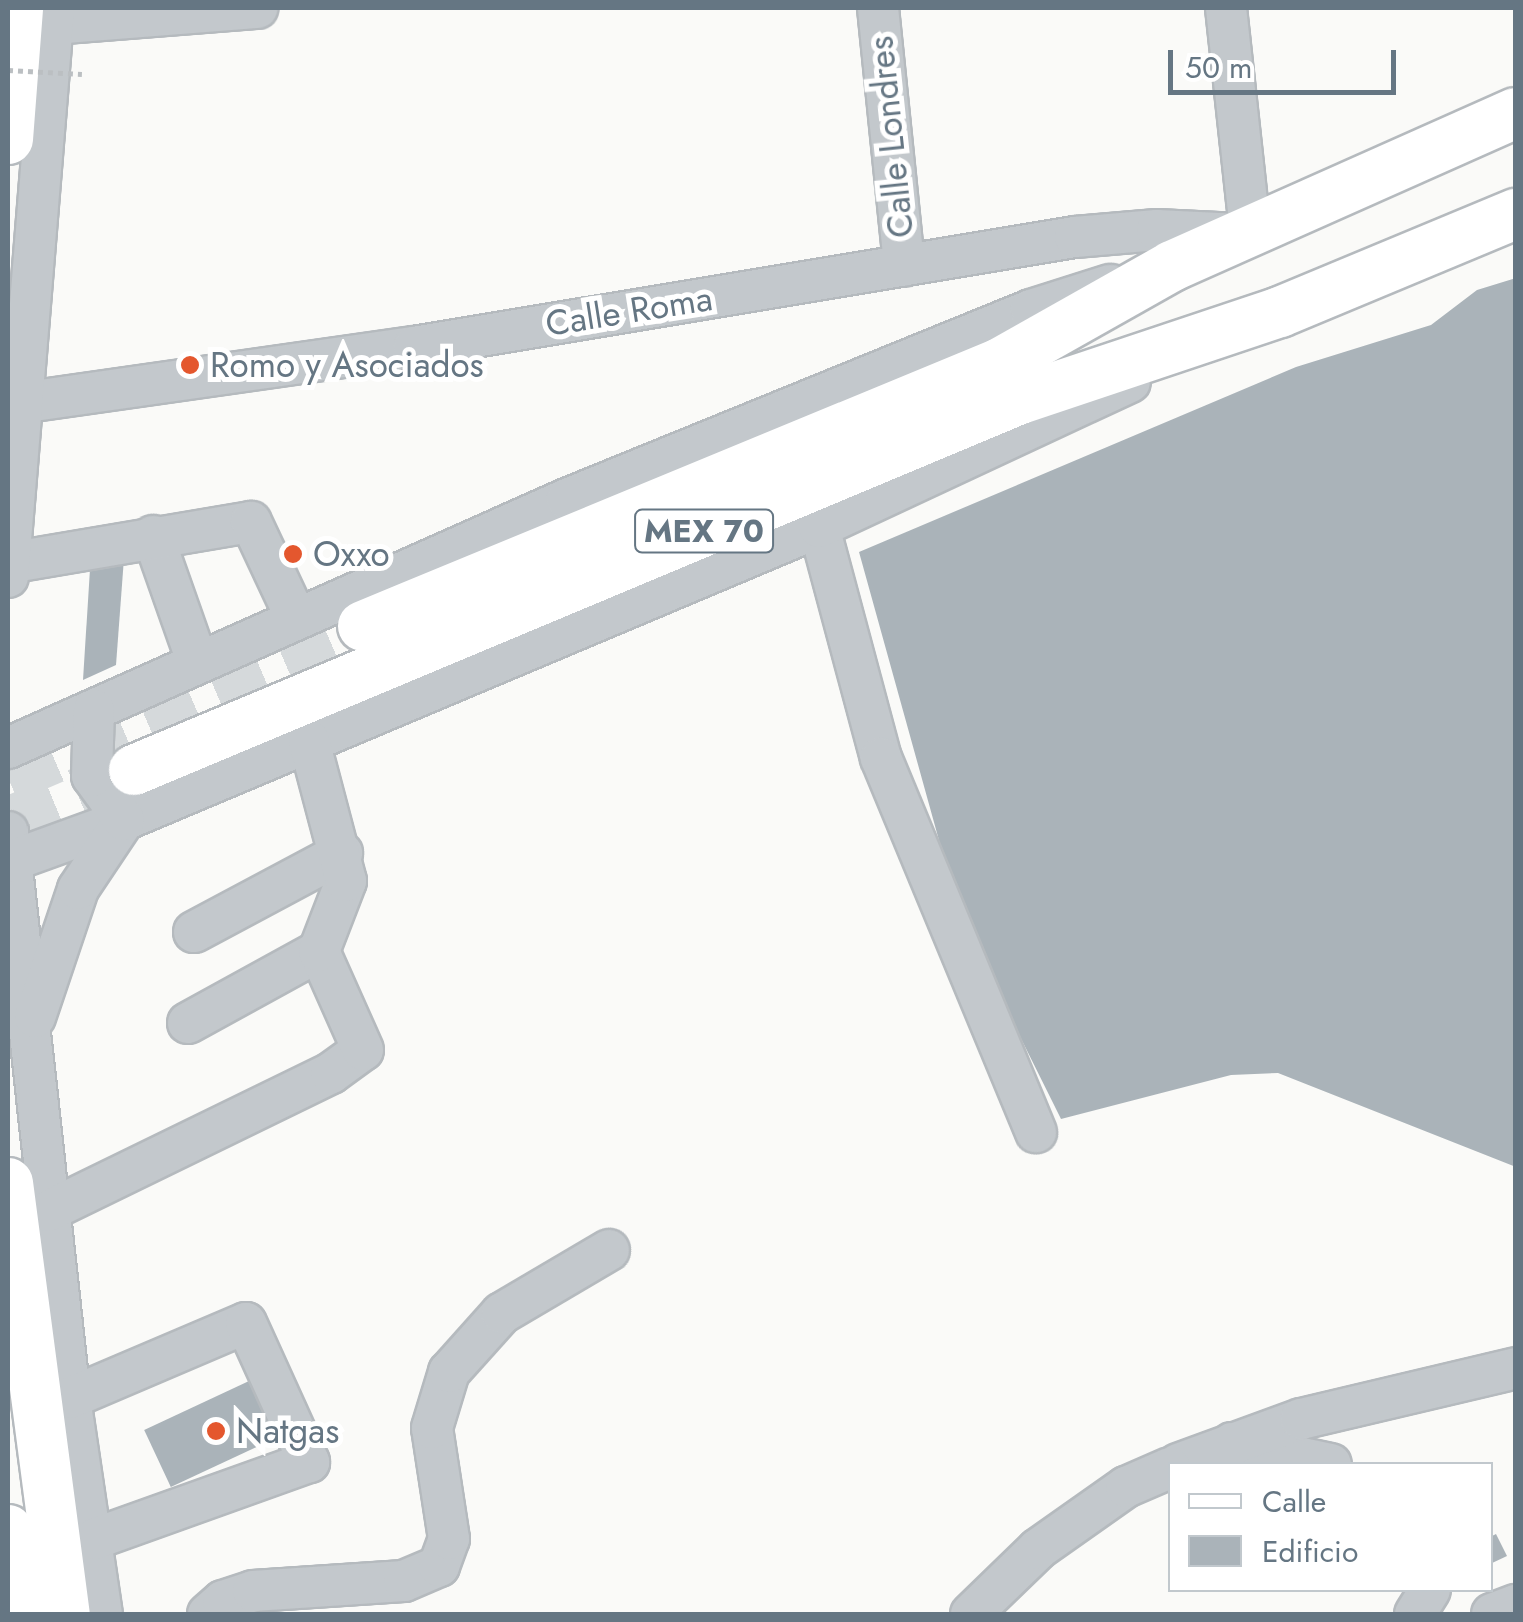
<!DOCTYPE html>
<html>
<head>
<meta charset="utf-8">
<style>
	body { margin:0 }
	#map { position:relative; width:1523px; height:1622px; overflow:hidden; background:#fafaf8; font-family:Jost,sans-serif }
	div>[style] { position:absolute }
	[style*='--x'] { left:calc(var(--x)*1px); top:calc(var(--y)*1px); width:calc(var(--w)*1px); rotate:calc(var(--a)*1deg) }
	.building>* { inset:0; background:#aab3b9; transform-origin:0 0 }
	.major-tunnel>* { height:50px; margin-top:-25px; transform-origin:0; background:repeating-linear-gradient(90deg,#d5d9db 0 50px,transparent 0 75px) }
	.roads { filter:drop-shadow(2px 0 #b5babe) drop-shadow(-2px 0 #b5babe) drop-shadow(0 2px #b5babe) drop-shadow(0 -2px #b5babe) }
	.minor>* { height:40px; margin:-20px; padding:0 20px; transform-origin:20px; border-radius:20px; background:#c3c8cc }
	.major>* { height:50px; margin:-25px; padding:0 25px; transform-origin:25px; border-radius:25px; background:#fff }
	.path-bridge>* { height:5px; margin-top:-2.5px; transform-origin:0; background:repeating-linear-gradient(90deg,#bbbfc2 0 5px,transparent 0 10px) }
	.dots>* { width:28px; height:28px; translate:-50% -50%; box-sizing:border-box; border:5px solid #fff; border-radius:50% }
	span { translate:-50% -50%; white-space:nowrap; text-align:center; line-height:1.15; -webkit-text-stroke:10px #fff; paint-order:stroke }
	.shield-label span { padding:2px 8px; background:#fff; border:2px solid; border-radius:8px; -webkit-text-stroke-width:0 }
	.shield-label { font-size:32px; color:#657683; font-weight:700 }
	.street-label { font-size:35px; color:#657683 }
	.poi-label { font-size:35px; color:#657683 }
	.left { translate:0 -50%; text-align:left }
	.frame { position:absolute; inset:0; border:10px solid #657683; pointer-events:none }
	.legend { position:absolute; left:1168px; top:1462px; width:325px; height:130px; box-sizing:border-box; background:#fff; border:2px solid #c1c8cd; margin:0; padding:12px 18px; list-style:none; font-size:30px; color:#657683 }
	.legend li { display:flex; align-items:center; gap:20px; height:50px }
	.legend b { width:50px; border:2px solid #c1c8cd }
	.scale { position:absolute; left:1168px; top:50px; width:228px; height:45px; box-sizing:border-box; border:5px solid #657683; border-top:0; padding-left:12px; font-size:30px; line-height:35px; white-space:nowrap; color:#657683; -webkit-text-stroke:8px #fff; paint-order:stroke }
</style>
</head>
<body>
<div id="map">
	<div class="building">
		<div style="clip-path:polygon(1516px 278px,1516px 1167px,1278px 1073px,1231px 1075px,1061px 1119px,960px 916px,859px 552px,1296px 367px,1431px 325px,1477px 290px)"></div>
		<div style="clip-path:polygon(124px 558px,116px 665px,83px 680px,90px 569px)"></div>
		<div style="left:262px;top:1375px;width:63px;height:130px;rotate:65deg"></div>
		<div style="clip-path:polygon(1496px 1534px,1507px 1556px,1490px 1564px,1490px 1537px)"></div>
	</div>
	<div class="major-tunnel">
		<div style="--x:8;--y:778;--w:386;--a:-23.2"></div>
		<div style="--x:8;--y:822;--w:136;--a:-22.4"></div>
	</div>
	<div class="roads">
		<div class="minor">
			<div style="--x:878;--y:8;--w:259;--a:84.2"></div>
			<div style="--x:1226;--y:8;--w:222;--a:83.8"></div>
			<div style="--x:53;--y:24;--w:205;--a:-4.5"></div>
			<div style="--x:20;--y:403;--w:398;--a:-8.1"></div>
			<div style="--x:414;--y:347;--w:670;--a:-9.45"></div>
			<div style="--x:1075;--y:237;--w:82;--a:-4.9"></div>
			<div style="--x:1157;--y:230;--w:82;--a:2.8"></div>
			<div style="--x:819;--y:527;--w:239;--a:75"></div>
			<div style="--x:881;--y:758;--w:405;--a:67.5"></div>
			<div style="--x:153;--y:536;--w:133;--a:70.6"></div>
			<div style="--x:8;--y:563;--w:246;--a:-9.6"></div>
			<div style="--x:251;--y:522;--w:106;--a:64.9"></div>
			<div style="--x:8;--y:577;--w:571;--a:-85.38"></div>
			<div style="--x:8;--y:748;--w:612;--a:-24.01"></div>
			<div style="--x:567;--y:499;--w:501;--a:-22.16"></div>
			<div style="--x:1031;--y:310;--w:83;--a:-17.6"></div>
			<div style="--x:8;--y:832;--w:569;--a:83.75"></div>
			<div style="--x:70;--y:1398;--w:218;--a:81.6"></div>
			<div style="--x:8;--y:862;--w:123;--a:-19.9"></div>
			<div style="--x:124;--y:820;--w:754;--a:-22.86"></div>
			<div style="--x:819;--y:527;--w:343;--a:-25"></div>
			<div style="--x:194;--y:932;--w:168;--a:-28.1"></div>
			<div style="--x:35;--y:1017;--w:135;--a:-71.4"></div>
			<div style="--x:78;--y:889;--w:83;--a:-56.3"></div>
			<div style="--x:124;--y:820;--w:54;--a:-126"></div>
			<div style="--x:92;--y:776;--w:66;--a:-88.3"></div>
			<div style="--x:188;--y:1023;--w:149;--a:-28.8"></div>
			<div style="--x:48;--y:1211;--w:315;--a:-26"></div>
			<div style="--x:331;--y:1073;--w:39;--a:-36"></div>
			<div style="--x:363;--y:1050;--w:108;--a:-114"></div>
			<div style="--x:319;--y:951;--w:75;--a:-68.9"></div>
			<div style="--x:346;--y:881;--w:145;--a:-104.8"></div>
			<div style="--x:70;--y:1398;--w:191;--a:-23.1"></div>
			<div style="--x:246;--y:1323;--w:153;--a:65.6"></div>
			<div style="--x:309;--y:1462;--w:228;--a:160.3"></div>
			<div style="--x:1232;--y:1443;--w:101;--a:12"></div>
			<div style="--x:1178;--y:1464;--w:131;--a:-20.1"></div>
			<div style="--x:1301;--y:1419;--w:221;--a:-13.3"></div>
			<div style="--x:208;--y:1614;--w:20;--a:-41"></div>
			<div style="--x:223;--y:1601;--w:32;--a:-18"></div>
			<div style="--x:253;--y:1591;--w:151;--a:-3.8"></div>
			<div style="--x:404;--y:1581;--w:38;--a:-23"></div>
			<div style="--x:439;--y:1566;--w:29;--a:-70"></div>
			<div style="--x:449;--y:1539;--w:112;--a:-98.7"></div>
			<div style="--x:432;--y:1428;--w:59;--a:-73.1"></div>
			<div style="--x:449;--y:1372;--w:79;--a:-48.1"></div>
			<div style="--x:502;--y:1313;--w:124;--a:-30.5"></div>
			<div style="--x:971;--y:1614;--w:93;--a:-44.1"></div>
			<div style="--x:1038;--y:1549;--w:108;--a:-35.2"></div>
			<div style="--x:1126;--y:1487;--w:48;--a:-23.4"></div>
			<div style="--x:1415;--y:1614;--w:28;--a:-58"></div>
			<div style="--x:1492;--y:1614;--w:26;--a:-21"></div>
		</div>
		<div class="major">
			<div style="--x:8;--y:139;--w:131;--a:-85.6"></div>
			<div style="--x:363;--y:626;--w:689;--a:-22.43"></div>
			<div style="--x:1000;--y:363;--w:197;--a:-29.4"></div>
			<div style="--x:1172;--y:266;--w:376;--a:-24"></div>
			<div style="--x:134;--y:770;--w:961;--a:-22.72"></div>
			<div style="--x:1020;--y:399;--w:274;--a:-18.5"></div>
			<div style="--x:1280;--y:312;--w:256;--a:-22.6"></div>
			<div style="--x:8;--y:1183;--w:435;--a:82.5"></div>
			<div style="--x:8;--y:1530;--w:84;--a:83.9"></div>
		</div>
	</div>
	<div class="path-bridge">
		<div style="--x:8;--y:70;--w:74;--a:3.1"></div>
	</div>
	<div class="dots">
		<div style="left:190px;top:365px;background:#e4572e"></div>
		<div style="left:293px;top:554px;background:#e4572e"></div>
		<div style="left:216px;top:1431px;background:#e4572e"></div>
	</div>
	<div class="shield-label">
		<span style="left:704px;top:531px">MEX 70</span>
	</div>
	<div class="street-label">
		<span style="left:891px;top:137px;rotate:-96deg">Calle Londres</span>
		<span style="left:629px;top:311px;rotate:-9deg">Calle Roma</span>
	</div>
	<div class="poi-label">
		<span class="left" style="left:210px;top:365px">Romo y Asociados</span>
		<span class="left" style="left:313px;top:554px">Oxxo</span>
		<span class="left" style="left:236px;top:1431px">Natgas</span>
	</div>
	<div class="frame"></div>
	<ul class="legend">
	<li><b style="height:12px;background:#fff"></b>Calle</li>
	<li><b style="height:28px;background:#aab3b9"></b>Edificio</li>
	</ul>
	<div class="scale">50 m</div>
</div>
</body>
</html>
